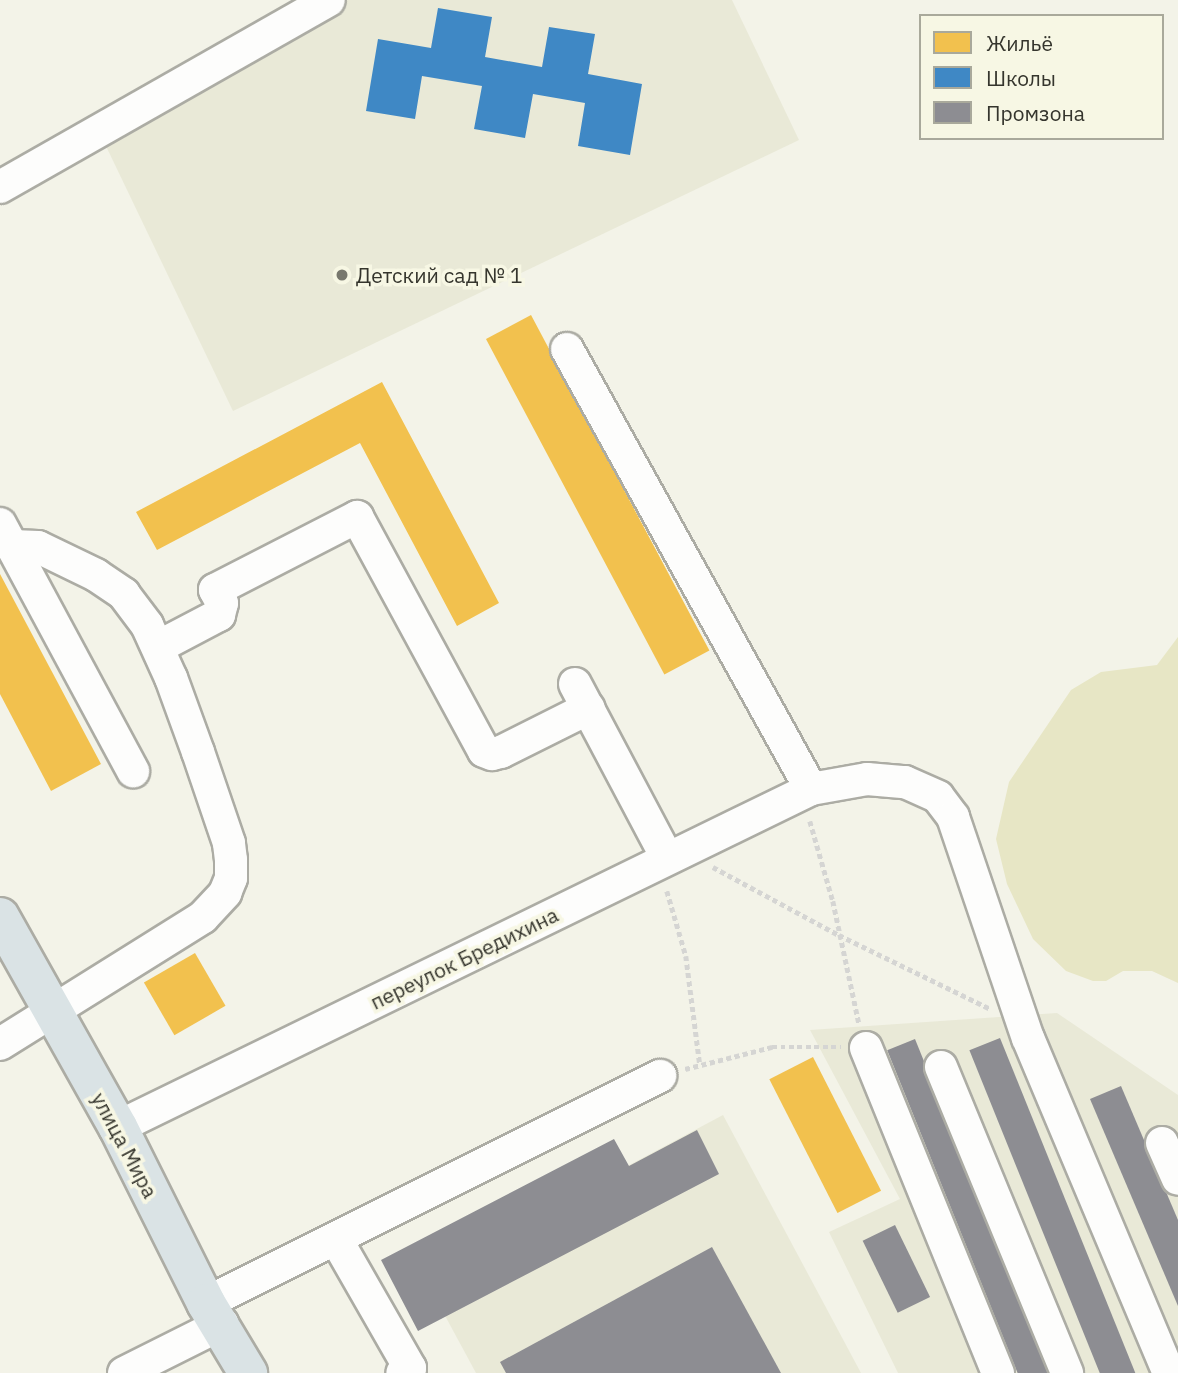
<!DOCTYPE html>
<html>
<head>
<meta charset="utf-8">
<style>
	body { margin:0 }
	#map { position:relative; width:1178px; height:1373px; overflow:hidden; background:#f3f3e8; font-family:"IBM Plex Sans",sans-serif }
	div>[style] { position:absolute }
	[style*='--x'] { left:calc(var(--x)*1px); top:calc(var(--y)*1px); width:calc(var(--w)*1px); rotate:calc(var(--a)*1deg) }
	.built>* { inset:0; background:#e9e9d7 }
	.green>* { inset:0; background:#e7e6c5 }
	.homes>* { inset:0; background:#f2c14e; transform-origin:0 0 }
	.schools>* { inset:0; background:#3f88c5 }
	.industry>* { inset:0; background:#8d8d92; transform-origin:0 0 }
	.path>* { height:4.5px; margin-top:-2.25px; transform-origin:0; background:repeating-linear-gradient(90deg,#d5d5d3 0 5px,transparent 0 8.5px) }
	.roads { filter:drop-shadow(2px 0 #acaca4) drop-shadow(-2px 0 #acaca4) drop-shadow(0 2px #acaca4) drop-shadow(0 -2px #acaca4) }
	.minor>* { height:32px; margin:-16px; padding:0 16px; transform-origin:16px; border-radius:16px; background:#fdfdfc }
	.major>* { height:38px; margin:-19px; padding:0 19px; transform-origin:19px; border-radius:19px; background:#dae3e5 }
	.dots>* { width:19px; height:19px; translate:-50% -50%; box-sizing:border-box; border:4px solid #f7f7e4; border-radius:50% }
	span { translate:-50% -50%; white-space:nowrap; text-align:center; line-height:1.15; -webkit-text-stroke:7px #f7f7e4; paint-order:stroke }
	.poi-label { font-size:21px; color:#35352d }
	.left { translate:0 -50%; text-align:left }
	.street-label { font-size:21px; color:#35352d }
	.legend { position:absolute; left:919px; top:14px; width:245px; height:126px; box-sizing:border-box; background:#f7f7e4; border:2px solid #a9a99b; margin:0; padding:9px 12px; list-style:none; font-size:21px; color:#35352d }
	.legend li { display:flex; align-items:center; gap:14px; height:35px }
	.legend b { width:35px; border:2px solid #a9a99b }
</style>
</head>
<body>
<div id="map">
	<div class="built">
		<div style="clip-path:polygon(341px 0,732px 0,799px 140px,233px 411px,93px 119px)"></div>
		<div style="clip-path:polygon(1057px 1013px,1178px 1095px,1178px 1373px,898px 1373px,829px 1232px,900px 1199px,810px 1030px)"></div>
		<div style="clip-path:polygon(723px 1115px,861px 1373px,476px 1373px,423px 1275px)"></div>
	</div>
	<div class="green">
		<div style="clip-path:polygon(1178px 637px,1178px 983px,1152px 971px,1123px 971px,1106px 981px,1093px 981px,1066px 971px,1033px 939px,1007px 884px,996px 839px,1009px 782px,1071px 690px,1101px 672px,1157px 665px)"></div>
	</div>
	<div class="homes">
		<div style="left:531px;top:315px;width:380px;height:51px;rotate:62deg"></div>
		<div style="clip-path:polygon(382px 382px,499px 603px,457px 626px,360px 443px,157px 550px,136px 512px)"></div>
		<div style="clip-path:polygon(0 574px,101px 764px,51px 791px,0 694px)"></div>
		<div style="left:195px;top:953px;width:61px;height:59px;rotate:60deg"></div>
		<div style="left:813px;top:1057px;width:150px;height:49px;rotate:63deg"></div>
	</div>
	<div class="schools">
		<div style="clip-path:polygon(438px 8px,492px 17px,485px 57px,542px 67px,549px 27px,595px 34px,588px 74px,642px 84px,630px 155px,578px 146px,585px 103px,533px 94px,525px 138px,474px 129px,482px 86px,422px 76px,415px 119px,366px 111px,378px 39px,431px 48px)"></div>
	</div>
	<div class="industry">
		<div style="left:1000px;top:1038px;width:362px;height:33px;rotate:68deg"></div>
		<div style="left:915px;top:1039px;width:360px;height:30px;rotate:68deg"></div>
		<div style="clip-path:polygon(1121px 1086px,1178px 1220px,1178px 1306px,1090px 1099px)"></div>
		<div style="clip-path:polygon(697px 1130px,719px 1174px,418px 1331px,381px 1260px,614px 1139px,629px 1166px)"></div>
		<div style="left:895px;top:1225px;width:80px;height:36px;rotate:64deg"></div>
		<div style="clip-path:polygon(712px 1247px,781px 1373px,506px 1373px,500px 1362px)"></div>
	</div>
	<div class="path">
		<div style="--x:810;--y:821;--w:83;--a:74"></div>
		<div style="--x:833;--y:901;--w:125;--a:78"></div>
		<div style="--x:713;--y:867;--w:143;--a:28.4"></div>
		<div style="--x:839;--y:935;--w:167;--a:26"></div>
		<div style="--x:667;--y:891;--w:68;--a:73.7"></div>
		<div style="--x:686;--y:956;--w:110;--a:82.7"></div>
		<div style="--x:685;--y:1069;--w:90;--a:-14.2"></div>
		<div style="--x:772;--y:1047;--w:69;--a:0"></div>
	</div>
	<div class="roads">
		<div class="minor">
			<div style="--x:0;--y:187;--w:378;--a:-29.6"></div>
			<div style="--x:567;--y:349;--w:503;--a:60.99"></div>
			<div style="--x:0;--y:524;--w:281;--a:61.7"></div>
			<div style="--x:158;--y:647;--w:69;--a:-27.7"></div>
			<div style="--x:219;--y:615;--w:12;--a:-76"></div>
			<div style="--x:222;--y:603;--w:15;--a:-118"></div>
			<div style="--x:215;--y:590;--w:160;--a:-27.2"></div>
			<div style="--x:357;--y:517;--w:266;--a:61.5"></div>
			<div style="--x:484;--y:751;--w:9;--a:21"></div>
			<div style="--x:492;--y:754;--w:9;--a:-13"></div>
			<div style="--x:501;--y:752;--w:98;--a:-26.6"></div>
			<div style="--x:575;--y:684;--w:197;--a:62.1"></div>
			<div style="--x:0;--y:1044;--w:239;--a:-32"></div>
			<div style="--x:203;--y:917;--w:33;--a:-47"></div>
			<div style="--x:225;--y:893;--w:16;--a:-68"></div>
			<div style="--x:231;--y:878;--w:18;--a:-90"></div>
			<div style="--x:231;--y:860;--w:17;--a:-97"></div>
			<div style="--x:229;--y:843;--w:96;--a:-108.8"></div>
			<div style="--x:198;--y:752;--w:79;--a:-110"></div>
			<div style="--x:171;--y:678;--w:58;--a:-114.4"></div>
			<div style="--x:147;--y:625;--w:39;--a:-127"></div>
			<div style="--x:124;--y:594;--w:34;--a:-146"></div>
			<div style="--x:96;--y:575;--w:64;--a:-154.2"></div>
			<div style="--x:38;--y:547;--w:26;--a:-178"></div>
			<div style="--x:866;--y:1048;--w:351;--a:67.9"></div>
			<div style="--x:941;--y:1067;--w:331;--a:67.6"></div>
			<div style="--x:118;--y:1127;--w:771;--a:-26"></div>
			<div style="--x:811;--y:789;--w:57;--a:-10.1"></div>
			<div style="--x:867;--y:779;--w:38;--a:5"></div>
			<div style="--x:905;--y:782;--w:36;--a:24"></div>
			<div style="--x:938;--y:797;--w:25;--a:53"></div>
			<div style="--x:953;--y:817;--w:233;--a:71.3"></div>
			<div style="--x:1028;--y:1038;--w:363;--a:67.2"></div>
			<div style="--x:1162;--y:1143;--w:39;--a:66"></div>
			<div style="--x:336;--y:1239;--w:149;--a:60.2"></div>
			<div style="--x:410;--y:1368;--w:9;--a:148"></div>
			<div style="--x:206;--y:1303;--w:508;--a:-26.57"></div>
			<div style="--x:124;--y:1373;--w:110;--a:-26.6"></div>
		</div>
		<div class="major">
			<div style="--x:0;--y:917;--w:241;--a:60.7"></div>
			<div style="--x:118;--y:1127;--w:197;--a:63.4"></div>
			<div style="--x:206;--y:1303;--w:82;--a:59"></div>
		</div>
	</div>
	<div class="dots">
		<div style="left:342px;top:275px;background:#78786e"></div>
	</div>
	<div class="poi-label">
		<span class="left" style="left:356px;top:275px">Детский сад № 1</span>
	</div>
	<div class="street-label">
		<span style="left:464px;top:958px;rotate:-26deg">переулок Бредихина</span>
		<span style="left:125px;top:1145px;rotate:62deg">улица Мира</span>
	</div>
	<ul class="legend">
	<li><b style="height:19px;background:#f2c14e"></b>Жильё</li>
	<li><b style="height:19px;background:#3f88c5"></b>Школы</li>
	<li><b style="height:19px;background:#8d8d92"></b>Промзона</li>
	</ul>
</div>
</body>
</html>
